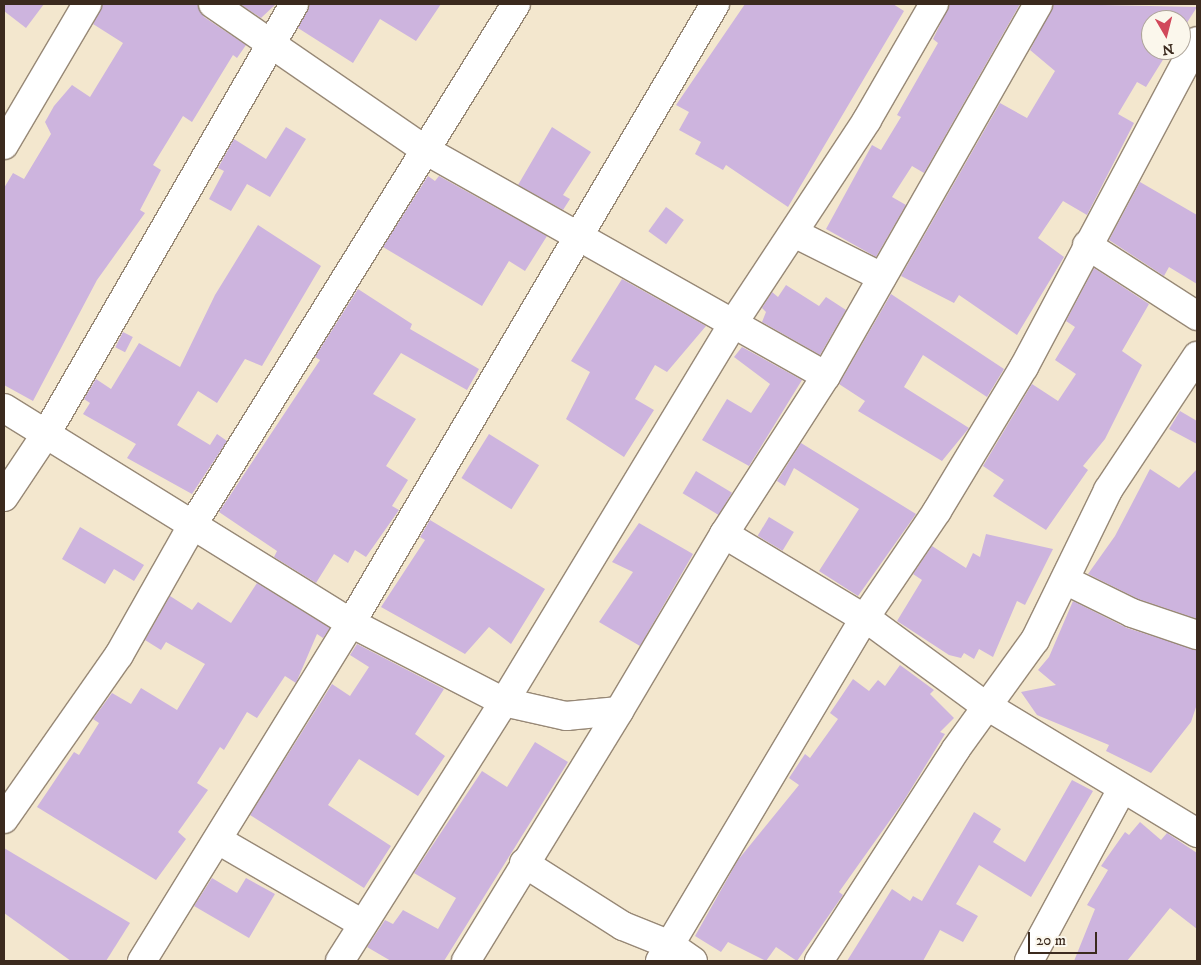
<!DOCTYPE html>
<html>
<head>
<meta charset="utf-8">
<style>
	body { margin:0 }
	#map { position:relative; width:1201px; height:965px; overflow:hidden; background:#f3e7ce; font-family:"IM FELL DW Pica",serif }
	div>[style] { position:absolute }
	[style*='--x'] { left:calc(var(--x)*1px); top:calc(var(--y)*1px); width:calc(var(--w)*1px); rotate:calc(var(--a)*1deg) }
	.building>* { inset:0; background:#cdb4de; transform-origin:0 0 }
	.roads { filter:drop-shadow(1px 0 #978876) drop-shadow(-1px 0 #978876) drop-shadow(0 1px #978876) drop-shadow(0 -1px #978876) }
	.street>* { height:28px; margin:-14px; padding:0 14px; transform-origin:14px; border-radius:14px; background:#fff }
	span { translate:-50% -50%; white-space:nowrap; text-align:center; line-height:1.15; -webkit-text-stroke:5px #fbf7ec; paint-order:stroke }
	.frame { position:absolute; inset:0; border:5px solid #3b2a1e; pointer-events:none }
	.north { position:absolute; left:1141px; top:10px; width:50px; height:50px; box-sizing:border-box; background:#fbf7ec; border:1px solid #aea59a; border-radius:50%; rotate:172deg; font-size:14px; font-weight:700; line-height:20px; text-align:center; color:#3b2a1e }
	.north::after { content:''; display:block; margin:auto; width:18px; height:22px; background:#d1495b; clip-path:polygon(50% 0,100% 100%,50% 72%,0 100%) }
	.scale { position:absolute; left:1028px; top:932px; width:69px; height:22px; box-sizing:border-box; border:2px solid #3b2a1e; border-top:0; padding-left:6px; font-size:15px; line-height:18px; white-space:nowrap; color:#3b2a1e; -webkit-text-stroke:4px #fbf7ec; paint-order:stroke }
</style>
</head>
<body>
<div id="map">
	<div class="building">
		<div style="clip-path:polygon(4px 4px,44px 4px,26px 28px,4px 11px)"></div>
		<div style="clip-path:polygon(103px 4px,198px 4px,204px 17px,246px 45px,237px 58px,233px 55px,192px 122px,183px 116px,153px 165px,161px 170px,140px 210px,145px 213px,97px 280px,33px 401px,4px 385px,4px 188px,13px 173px,24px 179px,51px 134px,45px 122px,54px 106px,72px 85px,90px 97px,123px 43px,93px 24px)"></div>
		<div style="clip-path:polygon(240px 4px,276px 4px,261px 18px)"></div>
		<div style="clip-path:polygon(310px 4px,441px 4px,416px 41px,380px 19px,353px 63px,298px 28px)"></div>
		<div style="clip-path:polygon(745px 4px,893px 4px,904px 11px,788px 207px,726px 165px,723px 170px,695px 154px,701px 142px,679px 130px,689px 112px,676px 105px)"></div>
		<div style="clip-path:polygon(950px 4px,1020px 4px,924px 173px,912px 166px,892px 197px,906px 205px,876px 257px,826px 229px,872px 145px,881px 150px,901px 117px,897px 115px,938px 43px,933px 39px)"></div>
		<div style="clip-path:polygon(1054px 4px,1197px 7px,1181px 32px,1181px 20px,1151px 20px,1151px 50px,1169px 50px,1146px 87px,1137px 82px,1118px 114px,1134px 123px,1087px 215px,1063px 201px,1038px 238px,1064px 257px,1017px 335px,959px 295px,954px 303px,901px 276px,1000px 103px,1027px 118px,1055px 71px,1030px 50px)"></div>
		<div style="clip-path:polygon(286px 127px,306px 139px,270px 197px,247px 184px,231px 211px,209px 199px,224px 171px,218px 168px,234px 139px,266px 159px)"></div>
		<div style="clip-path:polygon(552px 127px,591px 152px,563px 195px,570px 199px,563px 210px,518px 185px)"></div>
		<div style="clip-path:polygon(428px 176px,435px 181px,439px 176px,547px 236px,525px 271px,509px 261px,482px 306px,383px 247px)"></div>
		<div style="clip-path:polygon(1140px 182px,1197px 215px,1197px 284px,1169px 267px,1164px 276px,1109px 240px)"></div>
		<div style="left:666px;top:207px;width:22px;height:30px;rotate:36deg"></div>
		<div style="clip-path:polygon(258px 225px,321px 266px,262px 366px,245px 359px,217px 403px,198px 391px,177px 425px,210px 445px,217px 434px,227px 441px,192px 494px,127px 458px,136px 444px,83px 414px,90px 403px,84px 399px,96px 379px,111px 389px,139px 343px,180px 367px,215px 295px)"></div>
		<div style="clip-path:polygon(1094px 268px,1149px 304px,1122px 351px,1142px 365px,1105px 439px,1083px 466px,1088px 470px,1046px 530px,993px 496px,1004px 480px,983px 466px,1032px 384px,1058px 401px,1076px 374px,1055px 360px,1075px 327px,1066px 321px)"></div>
		<div style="clip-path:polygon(622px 279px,706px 326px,667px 372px,655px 365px,635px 399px,654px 410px,624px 457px,566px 419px,590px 372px,571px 361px)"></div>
		<div style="clip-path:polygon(786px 285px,819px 306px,826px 297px,846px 310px,820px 355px,762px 322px,766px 312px,762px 308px,772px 292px,778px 297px)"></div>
		<div style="clip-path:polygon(358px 289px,412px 324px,410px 329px,479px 369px,467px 390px,401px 353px,373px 394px,416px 419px,386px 466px,408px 480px,392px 506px,399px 510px,366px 557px,355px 550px,348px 563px,334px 554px,316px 583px,274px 557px,277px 551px,219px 512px,320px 360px,315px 357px)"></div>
		<div style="clip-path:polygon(891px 294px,1004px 369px,987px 397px,923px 355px,904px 387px,969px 428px,942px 461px,858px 411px,865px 401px,839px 384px)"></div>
		<div style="left:123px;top:332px;width:11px;height:17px;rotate:27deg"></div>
		<div style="clip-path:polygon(742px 347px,802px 380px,749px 466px,702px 440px,727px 399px,751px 413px,770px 384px,734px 357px)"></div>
		<div style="clip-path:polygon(1180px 411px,1197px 421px,1197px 444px,1169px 429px)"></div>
		<div style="left:489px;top:434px;width:59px;height:52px;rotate:32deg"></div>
		<div style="clip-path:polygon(801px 443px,916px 514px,858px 596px,819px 571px,859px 509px,794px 468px,785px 486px,777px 481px)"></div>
		<div style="clip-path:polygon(1150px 469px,1179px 488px,1197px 469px,1197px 619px,1138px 599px,1088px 574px,1115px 536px)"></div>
		<div style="left:696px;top:471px;width:42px;height:26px;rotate:31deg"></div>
		<div style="left:769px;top:517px;width:29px;height:22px;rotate:31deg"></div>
		<div style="clip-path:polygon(430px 520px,545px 589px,511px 644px,489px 627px,465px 654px,381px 607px,425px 540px,420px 537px)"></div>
		<div style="clip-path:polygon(639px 523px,693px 554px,640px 646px,599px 622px,633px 572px,612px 562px)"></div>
		<div style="clip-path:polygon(80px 527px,144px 565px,134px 581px,114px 569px,105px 584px,62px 559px)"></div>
		<div style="clip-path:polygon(986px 534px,1053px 549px,1025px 605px,1017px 601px,993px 657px,979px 649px,974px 659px,964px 653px,961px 658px,949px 655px,897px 621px,922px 580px,913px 574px,932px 546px,966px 568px,973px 553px,980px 557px)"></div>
		<div style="clip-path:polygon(257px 583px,330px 628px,323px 638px,317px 634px,296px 683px,285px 676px,257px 718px,247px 712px,224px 750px,220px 747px,197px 783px,208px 790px,178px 832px,186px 839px,156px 880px,37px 807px,74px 752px,79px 755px,99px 723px,93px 719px,112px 693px,131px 704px,141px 688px,177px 710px,205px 664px,166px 642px,161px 650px,145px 640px,170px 596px,192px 610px,198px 602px,231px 623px)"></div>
		<div style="clip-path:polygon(1073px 601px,1127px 628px,1197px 650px,1197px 704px,1191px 722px,1151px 773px,1106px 751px,1109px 745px,1037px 715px,1021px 692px,1056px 685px,1038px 670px,1049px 657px)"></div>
		<div style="clip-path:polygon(357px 644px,444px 689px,415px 734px,445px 756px,418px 796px,359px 759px,328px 805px,391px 846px,364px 888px,250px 815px,332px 684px,350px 696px,369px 667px,350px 655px)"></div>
		<div style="clip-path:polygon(900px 665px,934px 690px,930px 694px,954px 718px,940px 732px,945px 734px,903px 802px,839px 892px,843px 895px,797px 961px,776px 947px,766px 961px,728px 942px,721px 952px,695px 936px,738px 860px,799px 785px,789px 778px,805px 754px,810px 758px,838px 719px,830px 713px,853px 679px,869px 691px,878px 680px,885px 686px)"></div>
		<div style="clip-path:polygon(535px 742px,568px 762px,444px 961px,391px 961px,367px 947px,385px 920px,393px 924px,403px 910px,438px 929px,456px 898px,414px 873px,482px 771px,507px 787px)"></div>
		<div style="clip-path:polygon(1072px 780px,1093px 791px,1031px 897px,979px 865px,956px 904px,978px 916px,963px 942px,940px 930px,923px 961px,847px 961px,892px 889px,910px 901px,913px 896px,922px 901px,974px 812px,1001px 829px,993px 842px,1025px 862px)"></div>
		<div style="clip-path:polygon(1140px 822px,1161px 840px,1167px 833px,1197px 853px,1197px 929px,1170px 908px,1127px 961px,1074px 961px,1095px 909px,1087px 905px,1108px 870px,1101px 866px,1125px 832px,1129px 835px)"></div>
		<div style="clip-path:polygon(4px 848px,130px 923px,106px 961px,71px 961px,4px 913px)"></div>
		<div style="clip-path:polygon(212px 878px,237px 893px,246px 878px,275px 894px,249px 938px,194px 906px)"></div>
	</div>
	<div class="roads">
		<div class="street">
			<div style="--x:213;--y:4;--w:260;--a:34.5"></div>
			<div style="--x:427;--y:151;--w:458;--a:29.4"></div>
			<div style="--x:4;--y:145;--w:164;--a:-59.5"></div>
			<div style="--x:796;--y:234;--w:96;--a:26.6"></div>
			<div style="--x:1087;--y:245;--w:131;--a:32.8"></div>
			<div style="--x:4;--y:408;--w:408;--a:31.8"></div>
			<div style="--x:351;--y:623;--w:172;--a:27.3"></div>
			<div style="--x:504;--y:702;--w:64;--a:12.7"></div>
			<div style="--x:566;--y:716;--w:53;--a:-5.4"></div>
			<div style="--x:619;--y:711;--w:206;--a:-59.3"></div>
			<div style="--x:724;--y:534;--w:188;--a:-57.2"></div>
			<div style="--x:826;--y:376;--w:428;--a:-60.3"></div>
			<div style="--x:4;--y:497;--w:76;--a:-56.3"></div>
			<div style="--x:46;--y:434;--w:496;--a:-60"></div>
			<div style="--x:724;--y:534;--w:175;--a:31"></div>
			<div style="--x:874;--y:624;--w:130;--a:36.3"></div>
			<div style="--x:979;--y:701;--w:255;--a:31.2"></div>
			<div style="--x:1067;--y:581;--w:72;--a:26.2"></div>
			<div style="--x:1132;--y:613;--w:69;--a:18.7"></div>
			<div style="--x:4;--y:819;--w:200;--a:-55"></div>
			<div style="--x:119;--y:655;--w:148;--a:-60.5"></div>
			<div style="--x:192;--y:526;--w:614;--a:-58.17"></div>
			<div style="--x:218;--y:840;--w:165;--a:30.1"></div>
			<div style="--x:524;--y:863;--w:117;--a:32.5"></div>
			<div style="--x:623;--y:926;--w:51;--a:22"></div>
			<div style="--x:670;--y:945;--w:28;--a:35"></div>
			<div style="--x:142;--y:961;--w:397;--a:-58.3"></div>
			<div style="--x:351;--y:623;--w:718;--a:-59.54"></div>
			<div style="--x:340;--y:961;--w:307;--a:-57.7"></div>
			<div style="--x:504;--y:702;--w:441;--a:-58.8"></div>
			<div style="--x:732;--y:325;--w:245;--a:-56.6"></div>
			<div style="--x:867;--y:120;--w:134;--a:-60"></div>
			<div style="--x:466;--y:961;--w:293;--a:-58.5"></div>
			<div style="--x:660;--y:961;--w:398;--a:-59.2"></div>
			<div style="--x:864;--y:619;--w:130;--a:-55.9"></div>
			<div style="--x:937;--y:511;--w:168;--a:-58.9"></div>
			<div style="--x:1024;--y:367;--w:369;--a:-62"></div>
			<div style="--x:819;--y:961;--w:252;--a:-57.1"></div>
			<div style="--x:956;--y:749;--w:135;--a:-54.1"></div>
			<div style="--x:1035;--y:640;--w:167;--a:-64"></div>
			<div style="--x:1108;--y:490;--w:161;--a:-56.4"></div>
			<div style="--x:1029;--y:961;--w:196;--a:-61.6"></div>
		</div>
	</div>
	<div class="frame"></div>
	<div class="north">N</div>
	<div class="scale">20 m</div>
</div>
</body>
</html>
